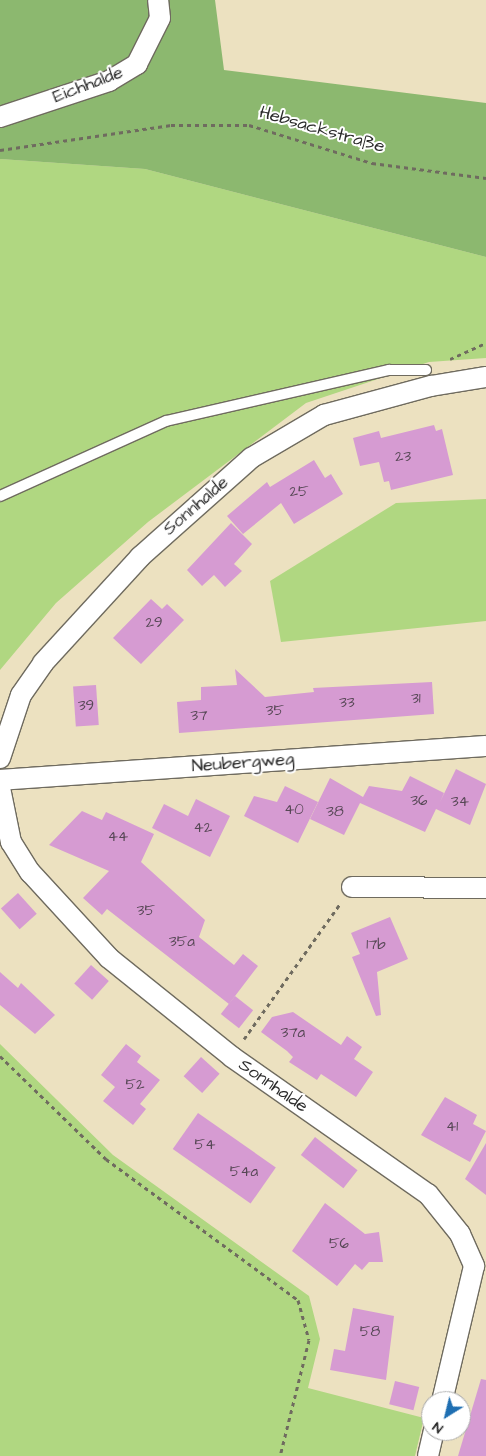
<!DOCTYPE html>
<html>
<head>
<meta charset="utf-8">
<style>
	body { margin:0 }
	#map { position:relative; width:486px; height:1456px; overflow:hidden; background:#ece1c0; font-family:"Architects Daughter",sans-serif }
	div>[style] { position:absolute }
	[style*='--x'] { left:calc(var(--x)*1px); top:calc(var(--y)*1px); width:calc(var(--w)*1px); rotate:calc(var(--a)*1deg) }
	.green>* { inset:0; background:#b0d781 }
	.forest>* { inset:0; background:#8cb86f }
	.building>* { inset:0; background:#d69bd2; transform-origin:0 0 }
	.path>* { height:3px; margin-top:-1.5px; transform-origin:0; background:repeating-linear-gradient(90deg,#6f6b5f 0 4px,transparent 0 8px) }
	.roads { filter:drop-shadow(1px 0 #6f6b5f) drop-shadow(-1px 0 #6f6b5f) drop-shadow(0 1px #6f6b5f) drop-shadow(0 -1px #6f6b5f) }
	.service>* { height:10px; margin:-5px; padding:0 5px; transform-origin:5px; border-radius:5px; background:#fff }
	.minor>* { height:20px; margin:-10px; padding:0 10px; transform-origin:10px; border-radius:10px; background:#fff }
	span { translate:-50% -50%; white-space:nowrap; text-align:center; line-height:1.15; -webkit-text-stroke:4px #fff; paint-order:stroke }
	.number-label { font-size:15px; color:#564755 }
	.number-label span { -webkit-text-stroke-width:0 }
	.street-label { font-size:18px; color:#2b2b2b }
	.north { position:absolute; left:421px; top:1391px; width:50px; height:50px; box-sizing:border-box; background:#fff; border:1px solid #aaa; border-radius:50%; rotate:216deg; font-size:14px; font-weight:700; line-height:20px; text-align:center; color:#2b2b2b }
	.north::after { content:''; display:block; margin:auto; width:18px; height:22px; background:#1f6fb2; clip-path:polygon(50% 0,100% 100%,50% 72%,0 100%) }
</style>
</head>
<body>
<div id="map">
	<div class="green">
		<div style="clip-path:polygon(0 159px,145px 169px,486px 257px,486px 358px,429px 362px,306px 403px,148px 522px,56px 603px,0 670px)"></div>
		<div style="clip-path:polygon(486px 499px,486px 621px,281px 642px,270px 581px,396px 503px)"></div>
		<div style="clip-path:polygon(0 1044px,113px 1155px,309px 1296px,320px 1339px,308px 1388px,424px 1418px,415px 1456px,0 1456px)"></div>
	</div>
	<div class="forest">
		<div style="clip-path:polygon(0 0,215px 0,224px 70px,486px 103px,486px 257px,145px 169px,0 159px)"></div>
	</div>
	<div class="building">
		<div style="clip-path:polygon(434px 425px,436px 431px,442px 429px,453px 475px,391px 490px,389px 481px,384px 482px,379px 462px,360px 466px,353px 438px,379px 431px,381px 438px)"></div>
		<div style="clip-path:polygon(314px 460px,325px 478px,331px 474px,343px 494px,294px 524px,281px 503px,243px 534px,227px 516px,267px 482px,270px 487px)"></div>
		<div style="clip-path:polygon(231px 523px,252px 544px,234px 564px,242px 571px,225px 587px,214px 575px,202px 586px,187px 570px)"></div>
		<div style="clip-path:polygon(151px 599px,162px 609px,167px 604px,184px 620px,141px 664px,113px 638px)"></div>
		<div style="clip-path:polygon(235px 669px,265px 697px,314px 692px,313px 688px,432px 682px,434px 714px,179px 733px,177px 702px,201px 700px,201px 687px,237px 685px)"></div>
		<div style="left:96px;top:685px;width:40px;height:23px;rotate:86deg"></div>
		<div style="clip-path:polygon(456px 769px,486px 784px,470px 825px,436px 809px,425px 832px,360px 803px,344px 835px,310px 819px,330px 778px,363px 797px,369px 786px,402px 791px,410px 776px,444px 793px,440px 802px)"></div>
		<div style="clip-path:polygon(285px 786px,318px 802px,298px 843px,244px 816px,254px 796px,277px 802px)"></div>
		<div style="clip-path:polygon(196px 799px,230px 816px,210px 857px,152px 828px,164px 804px,188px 816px)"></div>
		<div style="clip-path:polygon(82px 811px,102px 820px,106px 812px,154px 834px,141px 862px,205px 920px,199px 937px,234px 965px,243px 954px,258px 966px,229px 1004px,107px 909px,102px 915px,83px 898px,109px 871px,49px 845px)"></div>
		<div style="left:18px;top:893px;width:28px;height:23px;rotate:48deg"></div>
		<div style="clip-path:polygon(390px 917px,408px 959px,377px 972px,381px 1015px,376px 1016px,352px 957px,360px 954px,351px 933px)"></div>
		<div style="left:91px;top:965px;width:24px;height:25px;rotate:42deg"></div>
		<div style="clip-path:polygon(0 972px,18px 988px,21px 983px,55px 1015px,35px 1034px,0 1005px)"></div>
		<div style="left:235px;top:996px;width:23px;height:23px;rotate:38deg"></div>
		<div style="clip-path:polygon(293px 1012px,341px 1045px,347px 1036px,362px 1047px,354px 1059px,373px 1072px,356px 1097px,321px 1074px,317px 1080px,289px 1062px,293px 1057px,287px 1051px,261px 1032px,272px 1017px)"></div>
		<div style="clip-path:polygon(126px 1044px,141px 1056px,137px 1062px,160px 1080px,140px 1104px,146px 1109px,133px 1125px,103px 1101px,115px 1087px,101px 1075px)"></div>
		<div style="left:201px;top:1057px;width:25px;height:26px;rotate:42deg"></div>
		<div style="clip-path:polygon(445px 1097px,477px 1115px,473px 1124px,486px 1131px,470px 1162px,421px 1135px)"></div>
		<div style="left:198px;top:1113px;width:95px;height:44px;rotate:35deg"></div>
		<div style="left:315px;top:1137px;width:54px;height:23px;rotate:38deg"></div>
		<div style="clip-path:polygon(486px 1143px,486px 1195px,465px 1179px)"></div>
		<div style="clip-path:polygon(325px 1203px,365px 1234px,379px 1232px,383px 1262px,369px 1262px,362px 1270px,355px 1264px,337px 1286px,292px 1251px)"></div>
		<div style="clip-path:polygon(353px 1308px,394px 1316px,386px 1380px,330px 1370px,334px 1349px,345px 1351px)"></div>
		<div style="clip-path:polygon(481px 1379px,486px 1380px,486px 1456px,458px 1456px)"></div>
		<div style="left:395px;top:1381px;width:25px;height:24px;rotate:14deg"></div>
	</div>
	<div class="path">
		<div style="--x:0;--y:150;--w:173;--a:-8.3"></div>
		<div style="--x:171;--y:125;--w:78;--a:0"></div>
		<div style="--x:249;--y:125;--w:129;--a:17.2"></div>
		<div style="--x:372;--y:163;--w:115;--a:7.5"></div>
		<div style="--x:450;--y:359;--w:39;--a:-24"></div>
		<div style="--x:244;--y:1039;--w:166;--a:-54.6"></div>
		<div style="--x:0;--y:1056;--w:148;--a:44.2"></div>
		<div style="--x:106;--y:1159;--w:238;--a:36.3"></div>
		<div style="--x:298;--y:1300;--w:41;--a:74.6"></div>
		<div style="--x:309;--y:1340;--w:120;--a:104"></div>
	</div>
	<div class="roads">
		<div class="service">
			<div style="--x:0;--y:496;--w:182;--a:-24.3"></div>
			<div style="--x:166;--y:421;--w:229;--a:-12.9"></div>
			<div style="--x:389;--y:370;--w:37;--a:0"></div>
		</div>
		<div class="minor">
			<div style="--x:0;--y:117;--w:115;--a:-18.3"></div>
			<div style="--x:109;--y:81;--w:33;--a:-31"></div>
			<div style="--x:137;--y:64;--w:51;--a:-63.4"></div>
			<div style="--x:160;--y:18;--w:18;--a:-96"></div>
			<div style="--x:0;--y:758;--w:66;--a:-71.6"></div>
			<div style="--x:21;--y:695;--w:39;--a:-55"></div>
			<div style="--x:43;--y:663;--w:144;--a:-47.5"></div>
			<div style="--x:140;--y:557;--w:149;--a:-41.7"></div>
			<div style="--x:251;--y:458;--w:85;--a:-30.5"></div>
			<div style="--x:324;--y:415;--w:111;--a:-15.2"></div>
			<div style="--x:431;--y:386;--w:56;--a:-9.3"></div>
			<div style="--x:0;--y:780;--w:487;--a:-4"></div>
			<div style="--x:0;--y:788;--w:55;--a:78.5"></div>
			<div style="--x:11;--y:842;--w:36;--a:58"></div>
			<div style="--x:30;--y:872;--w:117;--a:47.4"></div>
			<div style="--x:109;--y:958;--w:158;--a:38.8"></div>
			<div style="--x:232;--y:1057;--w:239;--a:35"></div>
			<div style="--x:428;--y:1194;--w:51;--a:51.3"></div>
			<div style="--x:460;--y:1234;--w:35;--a:66"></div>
			<div style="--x:474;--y:1266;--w:139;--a:103.3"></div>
			<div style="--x:352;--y:887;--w:134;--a:0.4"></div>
			<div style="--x:428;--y:1456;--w:26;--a:-77"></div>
		</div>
	</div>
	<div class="number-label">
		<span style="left:403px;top:457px">23</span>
		<span style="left:299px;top:492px">25</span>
		<span style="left:154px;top:623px">29</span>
		<span style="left:416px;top:699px">31</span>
		<span style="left:347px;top:703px">33</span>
		<span style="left:86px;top:706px">39</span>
		<span style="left:275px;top:711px">35</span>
		<span style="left:199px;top:716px">37</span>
		<span style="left:419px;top:801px">36</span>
		<span style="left:460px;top:802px">34</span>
		<span style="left:294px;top:810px">40</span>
		<span style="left:335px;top:812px">38</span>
		<span style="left:203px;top:828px">42</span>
		<span style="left:118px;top:837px">44</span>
		<span style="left:146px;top:911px">35</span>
		<span style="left:182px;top:942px">35a</span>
		<span style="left:376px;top:945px">17b</span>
		<span style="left:293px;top:1033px">37a</span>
		<span style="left:135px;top:1085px">52</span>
		<span style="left:452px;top:1127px">41</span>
		<span style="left:205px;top:1145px">54</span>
		<span style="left:244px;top:1172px">54a</span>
		<span style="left:339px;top:1244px">56</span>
		<span style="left:370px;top:1332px">58</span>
	</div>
	<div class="street-label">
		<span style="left:88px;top:85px;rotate:-21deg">Eichhalde</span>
		<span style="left:322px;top:130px;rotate:16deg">Hebsackstraße</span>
		<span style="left:196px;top:506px;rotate:-41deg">Sonnhalde</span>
		<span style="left:243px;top:763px;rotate:-4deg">Neubergweg</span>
		<span style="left:273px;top:1086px;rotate:35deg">Sonnhalde</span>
	</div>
	<div class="north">N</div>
</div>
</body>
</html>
